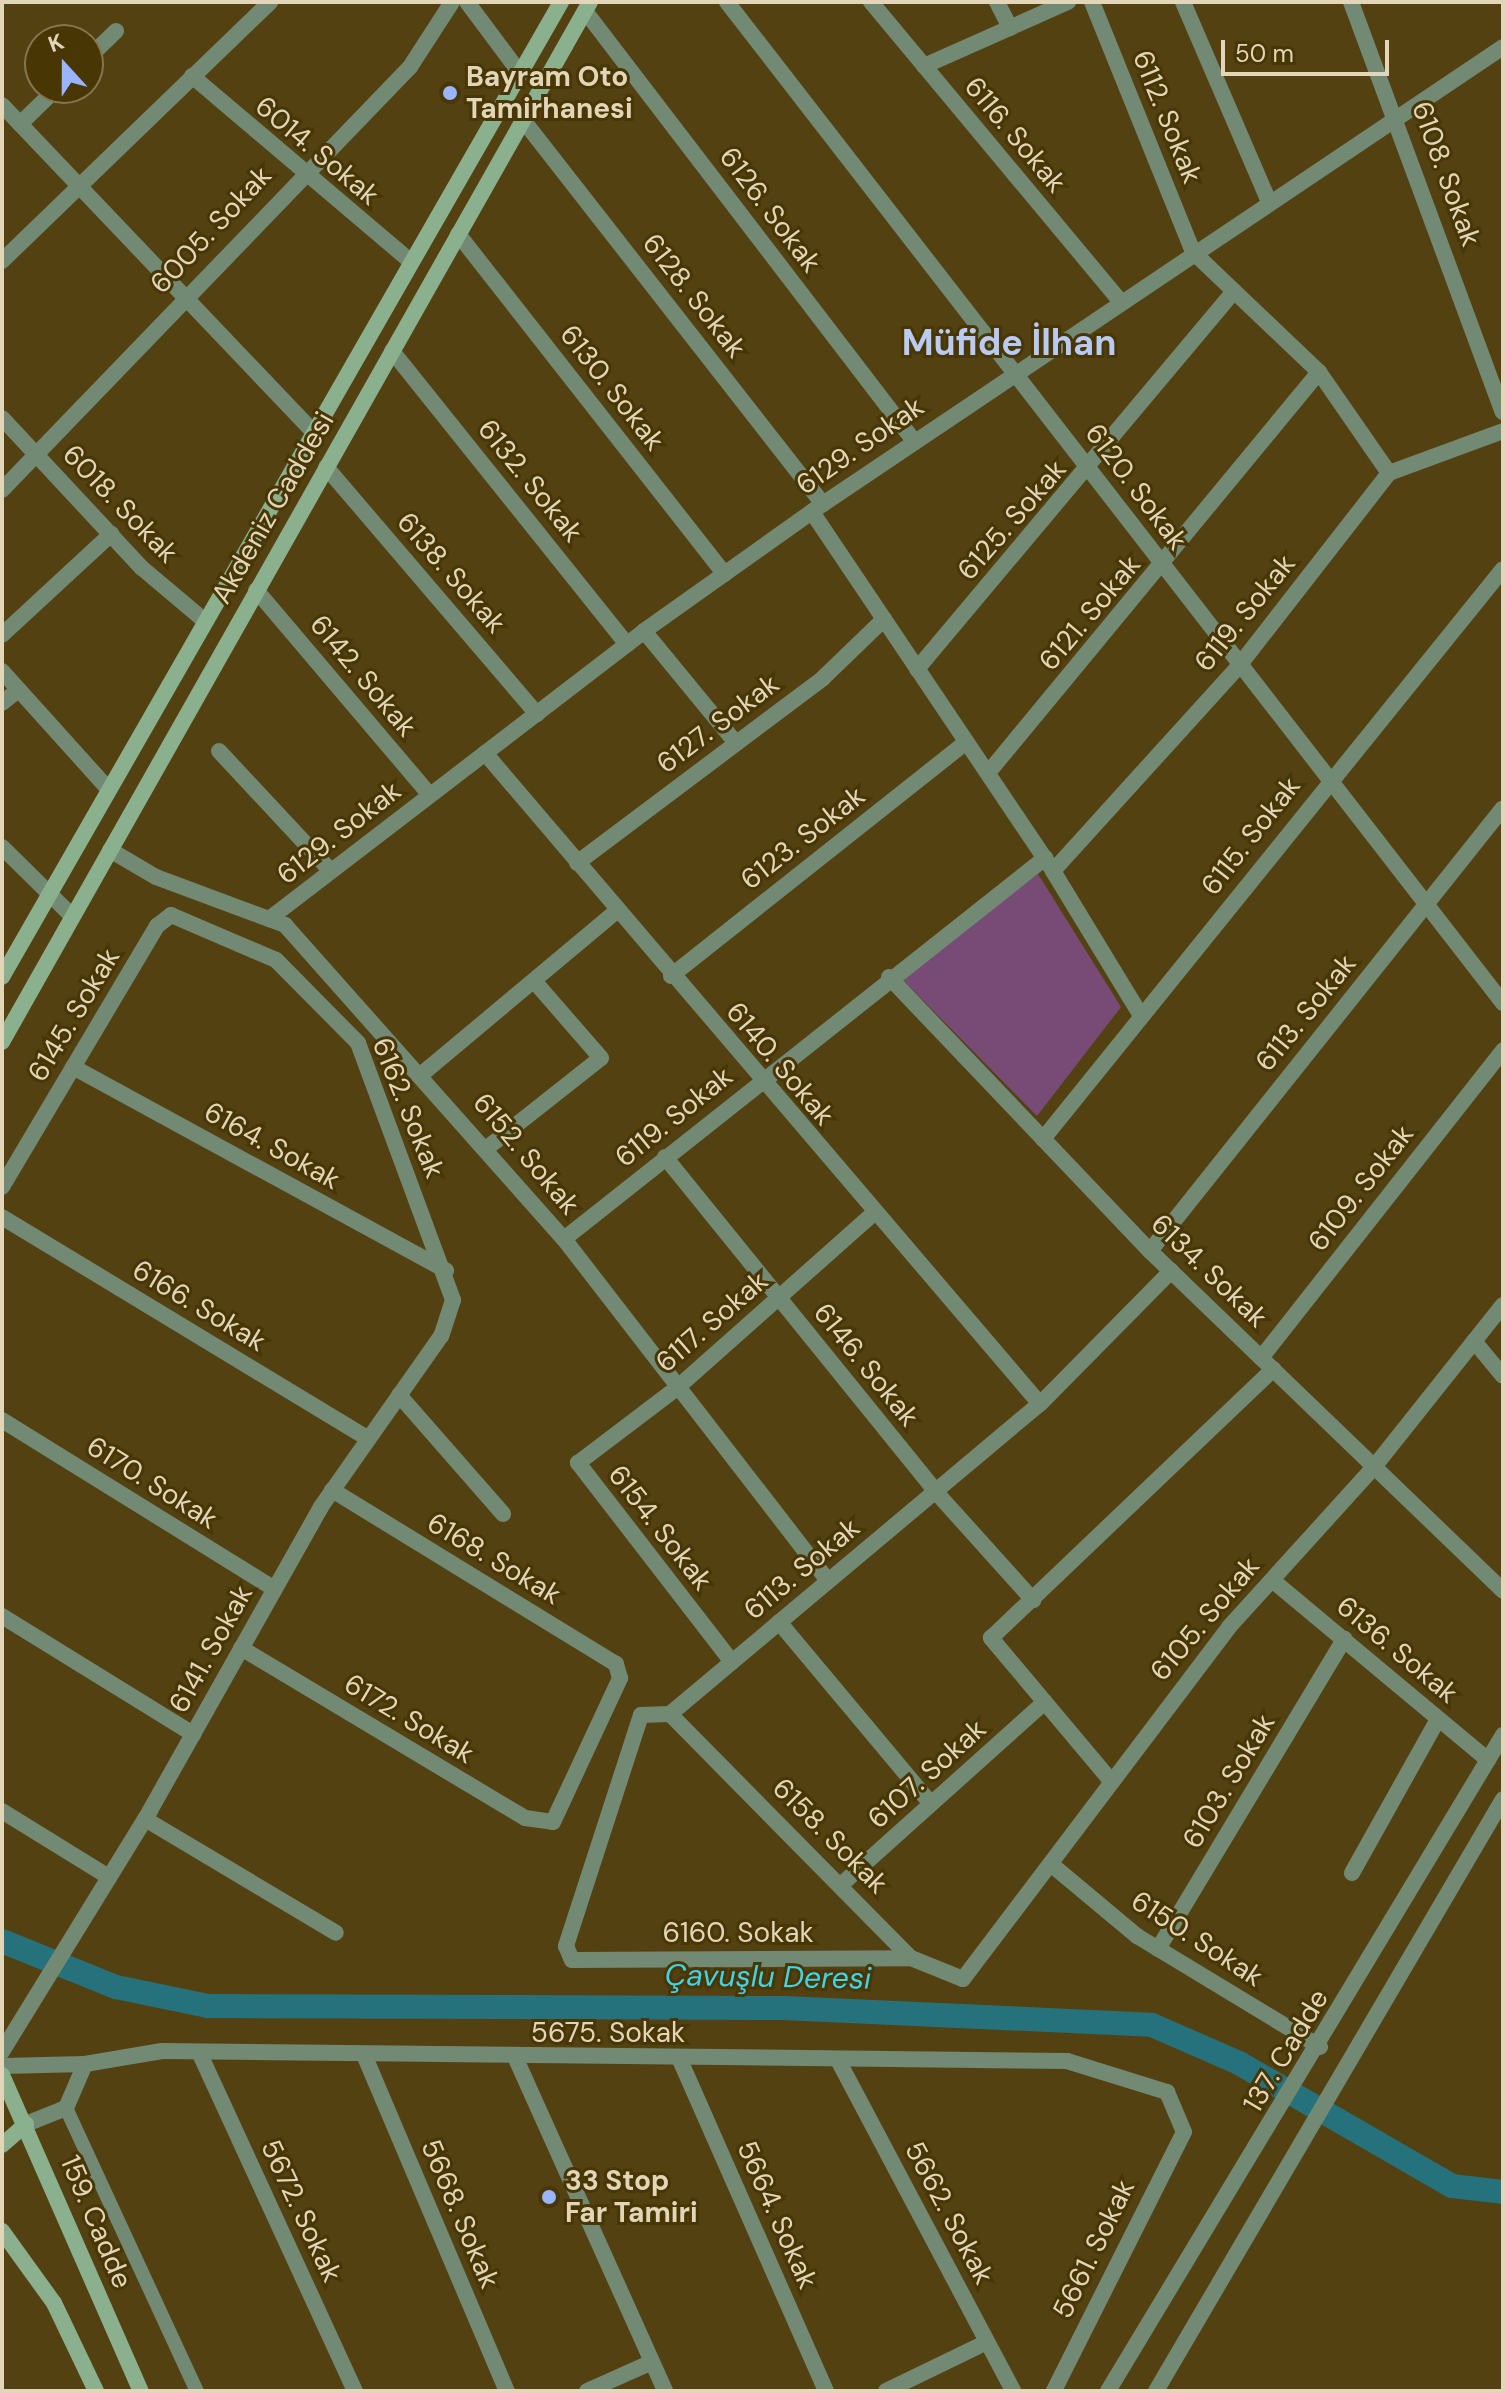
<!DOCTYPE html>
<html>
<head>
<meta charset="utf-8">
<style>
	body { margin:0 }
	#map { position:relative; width:1505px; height:2393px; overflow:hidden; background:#534112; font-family:"DM Sans",sans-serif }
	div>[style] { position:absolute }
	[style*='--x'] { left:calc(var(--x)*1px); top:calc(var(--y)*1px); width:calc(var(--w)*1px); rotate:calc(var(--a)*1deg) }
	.green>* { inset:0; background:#774b76 }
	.canal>* { height:24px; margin:-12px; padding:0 12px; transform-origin:12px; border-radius:12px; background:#26727c }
	.service>* { height:14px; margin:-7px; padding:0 7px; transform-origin:7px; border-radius:7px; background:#728974 }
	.minor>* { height:16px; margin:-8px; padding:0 8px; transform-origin:8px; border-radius:8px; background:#728974 }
	.tertiary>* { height:16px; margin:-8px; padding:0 8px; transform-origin:8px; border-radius:8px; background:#728974 }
	.secondary>* { height:16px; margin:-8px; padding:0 8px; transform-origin:8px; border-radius:8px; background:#8bb08e }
	.dots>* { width:22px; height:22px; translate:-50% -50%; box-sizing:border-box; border:4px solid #483605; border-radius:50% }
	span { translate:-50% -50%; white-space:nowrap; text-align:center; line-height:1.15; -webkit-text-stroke:6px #483605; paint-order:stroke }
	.poi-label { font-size:28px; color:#e3d6b8; font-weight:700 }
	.left { translate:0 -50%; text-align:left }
	.street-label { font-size:28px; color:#e3d6b8 }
	.water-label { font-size:30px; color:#41d4e7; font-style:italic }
	.district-label { font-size:36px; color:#b9caf3; font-weight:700 }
	.frame { position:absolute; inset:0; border:4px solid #e3d6b8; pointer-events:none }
	.north { position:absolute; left:24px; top:24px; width:80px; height:80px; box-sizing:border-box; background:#483605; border:2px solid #86764d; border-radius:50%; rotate:339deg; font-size:22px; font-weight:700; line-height:32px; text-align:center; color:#e3d6b8 }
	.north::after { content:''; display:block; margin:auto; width:28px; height:36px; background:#98b5fd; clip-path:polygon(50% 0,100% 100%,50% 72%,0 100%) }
	.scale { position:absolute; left:1221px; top:40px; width:168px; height:36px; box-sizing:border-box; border:4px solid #e3d6b8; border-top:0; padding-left:10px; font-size:24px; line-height:28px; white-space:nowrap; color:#e3d6b8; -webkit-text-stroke:6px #483605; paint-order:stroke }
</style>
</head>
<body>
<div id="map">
	<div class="green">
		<div style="clip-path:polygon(1038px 874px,1121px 1007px,1037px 1116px,900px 977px)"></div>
	</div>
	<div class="canal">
		<div style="--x:2;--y:1941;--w:123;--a:22"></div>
		<div style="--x:116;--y:1987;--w:94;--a:11.7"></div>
		<div style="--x:208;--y:2006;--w:576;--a:0.2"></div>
		<div style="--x:784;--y:2008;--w:368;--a:2.6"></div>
		<div style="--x:1152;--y:2025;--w:95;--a:23.6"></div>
		<div style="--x:1239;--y:2063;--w:246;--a:30"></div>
		<div style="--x:1452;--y:2186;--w:51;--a:6.7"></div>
	</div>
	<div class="service">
		<div style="--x:66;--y:2108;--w:312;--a:65.2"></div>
	</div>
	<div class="minor">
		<div style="--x:467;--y:2;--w:89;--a:53.3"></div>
		<div style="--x:727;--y:2;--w:1267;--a:52.22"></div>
		<div style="--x:871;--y:2;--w:388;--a:50.2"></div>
		<div style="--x:997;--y:2;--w:29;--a:63"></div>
		<div style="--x:1092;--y:2;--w:270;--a:68"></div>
		<div style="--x:1193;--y:252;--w:174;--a:43.6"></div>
		<div style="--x:1319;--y:372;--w:123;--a:55.3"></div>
		<div style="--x:1183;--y:2;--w:218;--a:66.7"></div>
		<div style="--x:1351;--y:2;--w:437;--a:69.7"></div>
		<div style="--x:585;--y:11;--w:541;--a:52.58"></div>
		<div style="--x:88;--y:58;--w:39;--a:-44"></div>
		<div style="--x:924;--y:66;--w:158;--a:-24"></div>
		<div style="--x:192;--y:76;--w:287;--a:40.3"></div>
		<div style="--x:2;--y:105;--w:453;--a:46.4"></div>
		<div style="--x:523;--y:120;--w:487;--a:52"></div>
		<div style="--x:20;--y:124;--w:52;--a:-44.2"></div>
		<div style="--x:458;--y:234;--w:432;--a:51.9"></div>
		<div style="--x:2;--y:261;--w:373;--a:-44"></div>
		<div style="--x:392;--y:351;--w:376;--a:51.3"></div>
		<div style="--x:2;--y:418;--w:205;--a:47"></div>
		<div style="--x:142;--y:568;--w:82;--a:40.1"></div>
		<div style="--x:326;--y:467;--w:325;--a:49.5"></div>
		<div style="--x:2;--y:490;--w:588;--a:-46.03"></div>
		<div style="--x:410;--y:67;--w:77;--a:-57.1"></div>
		<div style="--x:812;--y:512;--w:432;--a:56.1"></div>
		<div style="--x:1053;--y:871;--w:170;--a:58.7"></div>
		<div style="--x:256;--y:590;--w:269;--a:49.7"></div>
		<div style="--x:644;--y:631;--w:145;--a:50.6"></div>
		<div style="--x:2;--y:635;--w:149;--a:-42.8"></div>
		<div style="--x:917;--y:669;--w:493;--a:-50"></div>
		<div style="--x:2;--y:671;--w:160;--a:48"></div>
		<div style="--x:2;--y:703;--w:21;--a:-39"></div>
		<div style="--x:219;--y:751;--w:164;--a:47"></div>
		<div style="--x:485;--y:753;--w:855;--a:49.55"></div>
		<div style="--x:988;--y:773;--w:520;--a:-50.46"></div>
		<div style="--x:2;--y:847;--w:98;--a:44.6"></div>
		<div style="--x:110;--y:850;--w:53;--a:30.4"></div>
		<div style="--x:156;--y:877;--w:138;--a:20.4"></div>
		<div style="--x:285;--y:925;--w:420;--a:48.4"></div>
		<div style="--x:564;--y:1239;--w:431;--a:52.3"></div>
		<div style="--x:577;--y:863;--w:308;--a:-36.9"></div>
		<div style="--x:823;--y:678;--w:85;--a:-44"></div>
		<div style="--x:1053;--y:871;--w:275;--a:-47.8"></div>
		<div style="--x:1238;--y:667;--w:246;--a:-52.1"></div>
		<div style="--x:1389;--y:473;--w:121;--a:-20.2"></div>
		<div style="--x:269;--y:919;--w:473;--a:-37.5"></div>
		<div style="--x:644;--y:631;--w:219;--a:-35.4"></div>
		<div style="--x:823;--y:504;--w:819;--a:-33.9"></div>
		<div style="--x:671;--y:976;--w:377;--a:-38.4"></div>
		<div style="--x:889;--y:977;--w:378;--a:46.4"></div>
		<div style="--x:1150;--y:1251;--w:490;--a:43.9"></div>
		<div style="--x:73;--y:1067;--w:425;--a:28.6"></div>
		<div style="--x:423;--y:1073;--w:253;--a:-39.9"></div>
		<div style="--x:1043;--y:1139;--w:732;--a:-51.1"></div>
		<div style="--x:487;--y:1148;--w:145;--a:-38.3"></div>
		<div style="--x:601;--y:1058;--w:102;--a:-131"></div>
		<div style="--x:665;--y:1157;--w:429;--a:51"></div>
		<div style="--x:935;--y:1491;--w:147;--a:48"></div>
		<div style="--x:2;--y:1187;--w:304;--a:-59.3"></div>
		<div style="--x:157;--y:926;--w:18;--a:-38"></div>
		<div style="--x:171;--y:915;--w:114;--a:23.2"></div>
		<div style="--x:276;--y:960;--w:117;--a:45.3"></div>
		<div style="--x:358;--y:1043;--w:274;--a:69.7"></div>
		<div style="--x:453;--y:1300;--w:38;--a:108"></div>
		<div style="--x:441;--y:1336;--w:209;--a:125.1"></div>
		<div style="--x:321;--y:1507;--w:349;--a:119.4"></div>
		<div style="--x:150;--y:1811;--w:283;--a:121.6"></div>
		<div style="--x:2;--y:1217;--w:428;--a:31.2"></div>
		<div style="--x:564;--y:1239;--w:614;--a:-38.38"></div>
		<div style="--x:1150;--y:1251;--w:566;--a:-51.45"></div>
		<div style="--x:1474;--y:1341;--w:45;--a:50.4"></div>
		<div style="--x:1261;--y:1358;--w:392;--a:-51.8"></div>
		<div style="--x:399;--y:1395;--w:158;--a:48.8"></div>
		<div style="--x:2;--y:1420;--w:321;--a:31.8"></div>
		<div style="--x:1272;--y:1580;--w:281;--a:39.8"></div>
		<div style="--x:2;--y:1616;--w:225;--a:31.7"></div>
		<div style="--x:779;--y:1622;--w:237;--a:50.1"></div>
		<div style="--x:241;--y:1648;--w:331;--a:30.9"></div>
		<div style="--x:525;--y:1818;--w:28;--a:8"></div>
		<div style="--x:553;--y:1822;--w:159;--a:-65"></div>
		<div style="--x:620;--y:1678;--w:15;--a:-106"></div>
		<div style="--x:616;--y:1664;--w:333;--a:-148.5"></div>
		<div style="--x:732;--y:1662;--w:252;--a:-127.7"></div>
		<div style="--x:578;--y:1463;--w:126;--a:-37.2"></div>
		<div style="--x:678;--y:1387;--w:262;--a:-41.6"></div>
		<div style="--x:670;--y:1714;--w:343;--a:45.4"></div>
		<div style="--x:911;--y:1958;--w:56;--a:22"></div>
		<div style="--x:963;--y:1979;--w:441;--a:-52.9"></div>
		<div style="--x:1229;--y:1627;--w:216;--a:-47.8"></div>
		<div style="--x:1374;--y:1467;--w:207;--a:-51.5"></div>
		<div style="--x:670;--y:1714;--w:483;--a:-40"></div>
		<div style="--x:1040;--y:1404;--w:187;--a:-45.4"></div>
		<div style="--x:670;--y:1714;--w:29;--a:178"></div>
		<div style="--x:641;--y:1715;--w:243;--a:108"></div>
		<div style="--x:566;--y:1946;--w:15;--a:67"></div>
		<div style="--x:572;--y:1960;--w:339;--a:-0.3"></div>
		<div style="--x:1111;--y:1781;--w:187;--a:-130"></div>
		<div style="--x:991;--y:1638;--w:390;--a:-43.6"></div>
		<div style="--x:2;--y:1811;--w:126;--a:31.7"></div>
		<div style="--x:145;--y:1819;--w:222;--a:30.8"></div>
		<div style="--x:1052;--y:1865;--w:111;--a:39.9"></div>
		<div style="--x:1137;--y:1936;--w:214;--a:31.2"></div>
		<div style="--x:1352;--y:1873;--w:176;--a:-60.8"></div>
		<div style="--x:843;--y:1883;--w:271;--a:-41.9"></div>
		<div style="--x:1158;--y:1949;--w:362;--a:-59"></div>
		<div style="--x:199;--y:2052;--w:373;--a:65.3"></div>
		<div style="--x:365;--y:2057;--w:363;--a:67"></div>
		<div style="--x:516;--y:2059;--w:364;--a:65.8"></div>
		<div style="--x:680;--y:2060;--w:362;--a:66.2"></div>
		<div style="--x:838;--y:2060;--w:374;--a:62.1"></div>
		<div style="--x:2;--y:2066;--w:83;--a:-1.4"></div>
		<div style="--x:85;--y:2064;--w:78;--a:-9.6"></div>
		<div style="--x:162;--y:2051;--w:905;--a:0.63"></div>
		<div style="--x:1067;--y:2061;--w:105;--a:17.2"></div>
		<div style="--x:1167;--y:2092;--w:43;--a:67"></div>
		<div style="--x:1184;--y:2132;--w:290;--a:116.7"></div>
		<div style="--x:26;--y:2124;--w:43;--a:-21.8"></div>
		<div style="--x:66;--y:2108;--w:48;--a:-66.6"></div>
		<div style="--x:587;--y:2391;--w:71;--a:-24"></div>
		<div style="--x:886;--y:2391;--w:112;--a:-25.9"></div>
	</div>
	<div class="tertiary">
		<div style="--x:1108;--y:2391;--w:766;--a:-58.95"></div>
		<div style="--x:1156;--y:2391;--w:686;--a:-59.62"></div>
	</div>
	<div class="secondary">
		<div style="--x:2;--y:977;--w:1124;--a:-60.17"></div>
		<div style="--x:2;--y:1042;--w:1195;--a:-60.52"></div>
		<div style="--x:2;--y:2075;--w:345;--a:66.3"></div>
		<div style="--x:2;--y:2145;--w:32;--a:-41"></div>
		<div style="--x:2;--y:2231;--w:89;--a:54.2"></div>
		<div style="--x:54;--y:2303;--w:98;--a:64.5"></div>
	</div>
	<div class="dots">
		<div style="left:450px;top:93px;background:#98b5fd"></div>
		<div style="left:549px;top:2197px;background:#98b5fd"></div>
	</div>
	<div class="poi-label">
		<span class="left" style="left:466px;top:93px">Bayram Oto<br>Tamirhanesi</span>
		<span class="left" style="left:565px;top:2197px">33 Stop<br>Far Tamiri</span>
	</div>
	<div class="street-label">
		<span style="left:1167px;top:117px;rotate:68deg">6112. Sokak</span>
		<span style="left:1015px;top:135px;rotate:50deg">6116. Sokak</span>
		<span style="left:317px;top:151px;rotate:40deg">6014. Sokak</span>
		<span style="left:1446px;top:174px;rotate:70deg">6108. Sokak</span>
		<span style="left:770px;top:210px;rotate:53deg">6126. Sokak</span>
		<span style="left:211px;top:230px;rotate:-47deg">6005. Sokak</span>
		<span style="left:694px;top:296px;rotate:52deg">6128. Sokak</span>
		<span style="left:612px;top:388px;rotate:52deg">6130. Sokak</span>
		<span style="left:860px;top:446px;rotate:-35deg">6129. Sokak</span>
		<span style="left:530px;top:481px;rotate:51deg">6132. Sokak</span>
		<span style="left:1136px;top:487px;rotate:53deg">6120. Sokak</span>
		<span style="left:120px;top:504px;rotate:46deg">6018. Sokak</span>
		<span style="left:273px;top:508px;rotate:-60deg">Akdeniz Caddesi</span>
		<span style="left:1012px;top:520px;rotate:-49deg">6125. Sokak</span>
		<span style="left:451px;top:573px;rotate:49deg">6138. Sokak</span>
		<span style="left:1090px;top:613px;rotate:-50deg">6121. Sokak</span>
		<span style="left:1245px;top:613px;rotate:-51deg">6119. Sokak</span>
		<span style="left:363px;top:676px;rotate:50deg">6142. Sokak</span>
		<span style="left:718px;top:724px;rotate:-37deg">6127. Sokak</span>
		<span style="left:339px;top:833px;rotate:-38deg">6129. Sokak</span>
		<span style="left:1251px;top:836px;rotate:-52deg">6115. Sokak</span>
		<span style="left:803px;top:838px;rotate:-38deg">6123. Sokak</span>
		<span style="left:1306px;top:1013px;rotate:-51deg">6113. Sokak</span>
		<span style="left:74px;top:1015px;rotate:-59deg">6145. Sokak</span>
		<span style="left:780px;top:1064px;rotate:50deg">6140. Sokak</span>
		<span style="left:408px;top:1108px;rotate:68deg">6162. Sokak</span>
		<span style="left:674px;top:1117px;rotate:-39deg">6119. Sokak</span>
		<span style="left:272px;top:1146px;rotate:29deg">6164. Sokak</span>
		<span style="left:526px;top:1154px;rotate:50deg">6152. Sokak</span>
		<span style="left:1361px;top:1188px;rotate:-52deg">6109. Sokak</span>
		<span style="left:1209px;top:1271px;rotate:44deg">6134. Sokak</span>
		<span style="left:199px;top:1306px;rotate:31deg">6166. Sokak</span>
		<span style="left:712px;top:1322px;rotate:-41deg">6117. Sokak</span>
		<span style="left:866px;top:1365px;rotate:51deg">6146. Sokak</span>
		<span style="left:152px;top:1483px;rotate:32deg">6170. Sokak</span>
		<span style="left:660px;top:1528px;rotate:52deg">6154. Sokak</span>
		<span style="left:494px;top:1559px;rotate:31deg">6168. Sokak</span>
		<span style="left:802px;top:1569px;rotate:-40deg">6113. Sokak</span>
		<span style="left:1205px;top:1619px;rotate:-50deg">6105. Sokak</span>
		<span style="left:211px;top:1649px;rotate:-61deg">6141. Sokak</span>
		<span style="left:1397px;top:1650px;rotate:40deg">6136. Sokak</span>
		<span style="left:409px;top:1719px;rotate:31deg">6172. Sokak</span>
		<span style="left:927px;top:1774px;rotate:-42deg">6107. Sokak</span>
		<span style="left:1229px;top:1781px;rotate:-59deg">6103. Sokak</span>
		<span style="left:830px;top:1836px;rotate:45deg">6158. Sokak</span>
		<span style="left:738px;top:1933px">6160. Sokak</span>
		<span style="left:1197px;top:1939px;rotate:33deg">6150. Sokak</span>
		<span style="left:608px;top:2033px">5675. Sokak</span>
		<span style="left:1286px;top:2051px;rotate:-59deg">137. Cadde</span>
		<span style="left:301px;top:2211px;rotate:65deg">5672. Sokak</span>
		<span style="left:949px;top:2213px;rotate:62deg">5662. Sokak</span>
		<span style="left:460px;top:2214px;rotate:67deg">5668. Sokak</span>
		<span style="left:777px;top:2215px;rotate:66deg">5664. Sokak</span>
		<span style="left:96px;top:2222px;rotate:67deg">159. Cadde</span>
		<span style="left:1094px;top:2249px;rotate:-64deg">5661. Sokak</span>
	</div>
	<div class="water-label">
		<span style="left:768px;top:1977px;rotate:1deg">Çavuşlu Deresi</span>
	</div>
	<div class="district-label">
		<span style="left:1009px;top:343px">Müfide İlhan</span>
	</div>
	<div class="frame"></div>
	<div class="north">K</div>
	<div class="scale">50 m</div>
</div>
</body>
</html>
